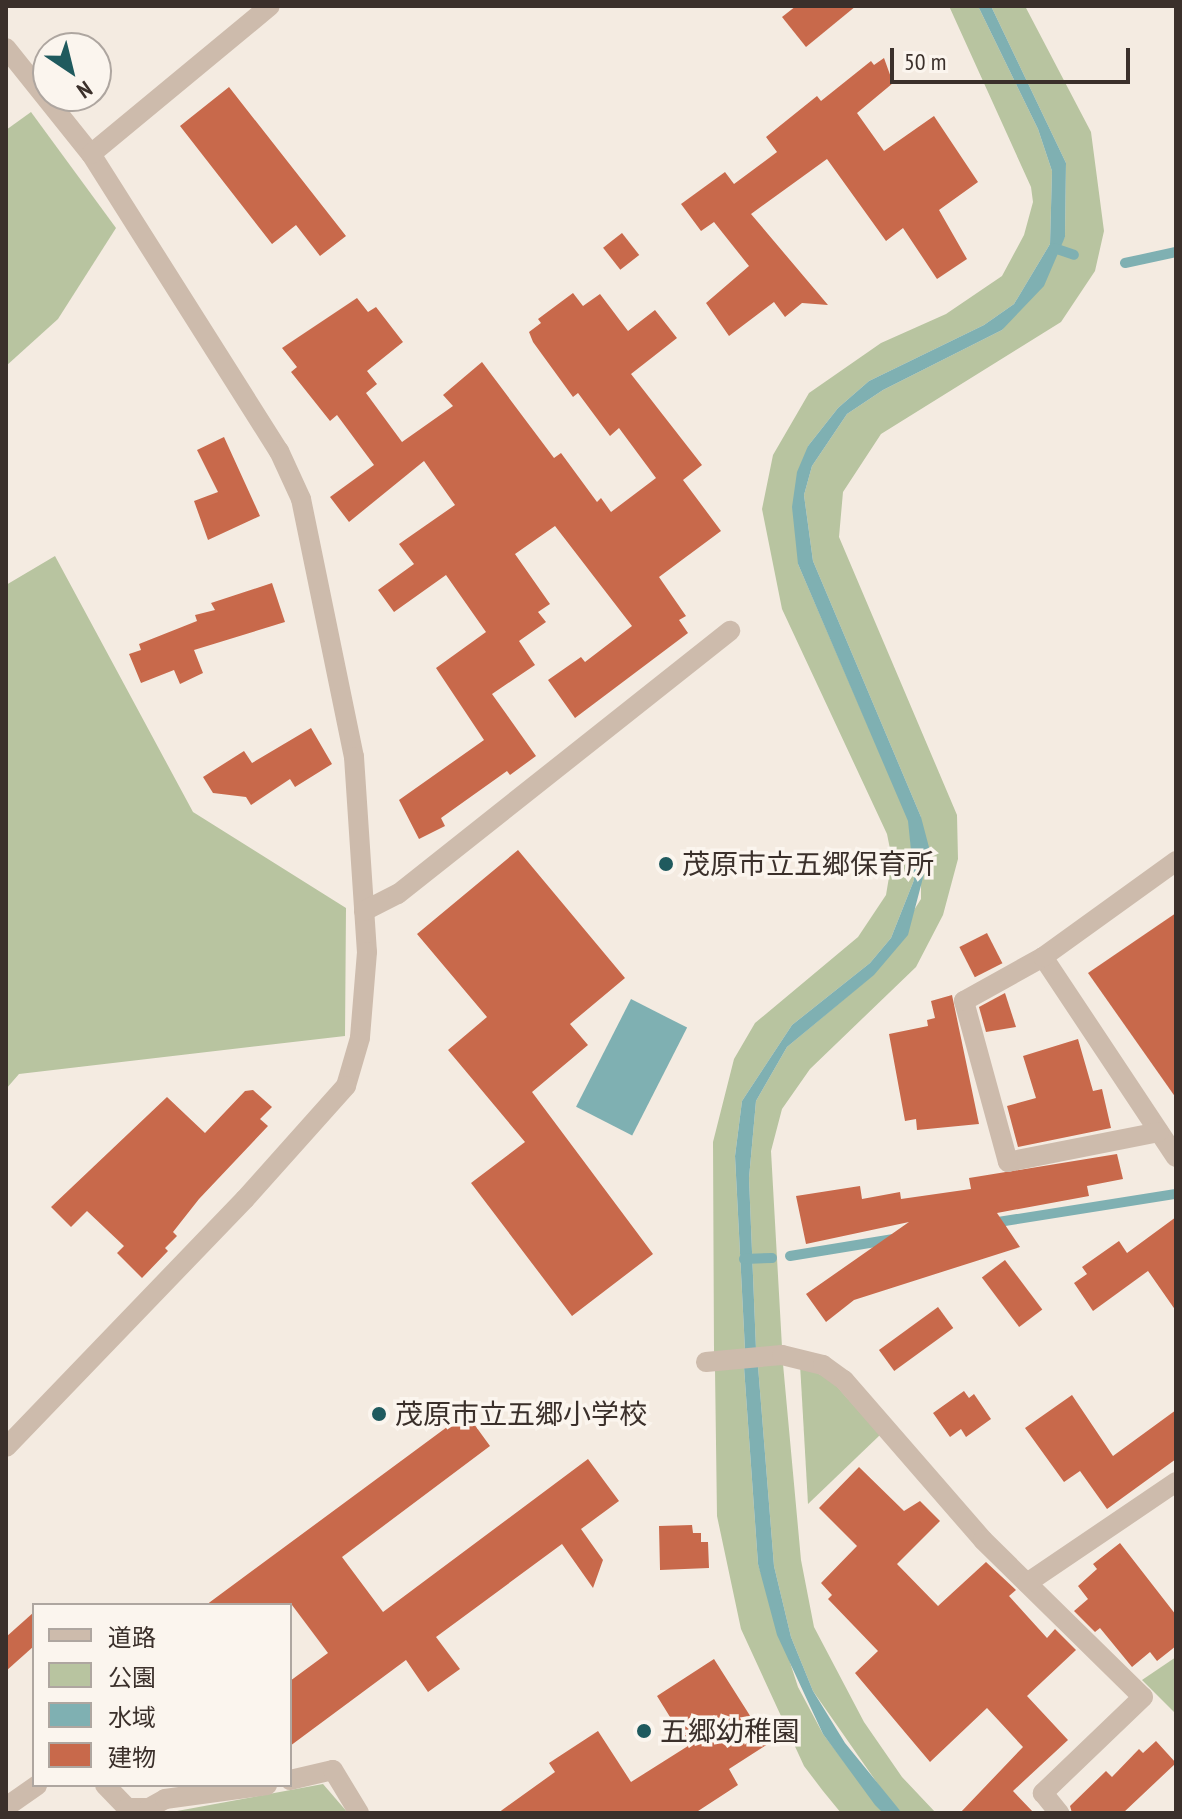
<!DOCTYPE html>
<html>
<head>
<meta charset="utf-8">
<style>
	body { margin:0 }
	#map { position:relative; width:1182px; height:1819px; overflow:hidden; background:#f4ebe1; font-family:"PT Sans Narrow","Noto Sans JP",sans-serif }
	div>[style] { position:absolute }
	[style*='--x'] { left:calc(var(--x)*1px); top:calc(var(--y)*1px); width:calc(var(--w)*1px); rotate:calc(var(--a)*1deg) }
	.green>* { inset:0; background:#b8c4a0 }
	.water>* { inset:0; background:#7fb0b2; transform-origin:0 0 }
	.stream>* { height:10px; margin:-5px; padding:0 5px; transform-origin:5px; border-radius:5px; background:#7fb0b2 }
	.building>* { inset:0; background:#c8694b; transform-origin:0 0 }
	.minor>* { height:20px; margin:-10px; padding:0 10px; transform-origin:10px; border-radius:10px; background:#cdbbac }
	.dots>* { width:22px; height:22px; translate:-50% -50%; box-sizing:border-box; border:4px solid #fbf5ee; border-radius:50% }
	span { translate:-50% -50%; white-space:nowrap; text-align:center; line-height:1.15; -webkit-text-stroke:7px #fbf5ee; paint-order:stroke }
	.poi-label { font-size:28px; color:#3b302b }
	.left { translate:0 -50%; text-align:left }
	.frame { position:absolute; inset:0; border:8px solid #3b302b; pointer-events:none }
	.legend { position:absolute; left:32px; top:1603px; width:260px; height:184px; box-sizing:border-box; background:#fbf5ee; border:2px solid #aea6a0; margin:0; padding:10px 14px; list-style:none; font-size:24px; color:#3b302b }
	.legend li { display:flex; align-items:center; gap:16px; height:40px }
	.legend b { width:40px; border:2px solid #aea6a0 }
	.north { position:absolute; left:32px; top:32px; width:80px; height:80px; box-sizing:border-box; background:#fbf5ee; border:2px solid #aea6a0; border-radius:50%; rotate:145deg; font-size:22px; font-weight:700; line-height:32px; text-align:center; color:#3b302b }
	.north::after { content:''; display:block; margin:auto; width:28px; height:36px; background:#1f5a5e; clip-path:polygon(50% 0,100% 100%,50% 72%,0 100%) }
	.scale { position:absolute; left:890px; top:48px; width:240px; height:36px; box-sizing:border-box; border:4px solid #3b302b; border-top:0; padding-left:10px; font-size:24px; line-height:28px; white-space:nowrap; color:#3b302b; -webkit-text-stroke:6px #fbf5ee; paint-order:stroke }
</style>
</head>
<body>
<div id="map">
	<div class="green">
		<div style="clip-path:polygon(949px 6px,978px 6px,1038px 129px,1052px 171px,1050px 244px,1014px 304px,984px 325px,869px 381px,838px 408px,808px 446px,798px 564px,909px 821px,914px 880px,891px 938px,870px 963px,792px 1025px,742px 1101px,735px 1156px,745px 1350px,714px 1353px,713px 1142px,734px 1059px,755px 1023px,858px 937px,886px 895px,892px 859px,887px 834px,782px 609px,762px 509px,773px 455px,809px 393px,881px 343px,946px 314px,1002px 276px,1024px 235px,1033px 202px,1031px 187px)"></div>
		<div style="clip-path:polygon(991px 6px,1025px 6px,1091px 132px,1104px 231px,1095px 271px,1061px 322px,881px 434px,843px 492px,839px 537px,957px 815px,958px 859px,943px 915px,916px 967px,810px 1069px,782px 1109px,771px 1151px,782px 1347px,756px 1349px,749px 1178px,756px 1101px,787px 1047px,873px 975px,921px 899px,921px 817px,813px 561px,804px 495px,812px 466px,847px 414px,883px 390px,1002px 330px,1065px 237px,1066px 163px)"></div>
		<div style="clip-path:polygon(31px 112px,116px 228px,58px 319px,6px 366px,6px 130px)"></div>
		<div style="clip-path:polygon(55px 556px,193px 812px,346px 908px,345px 1036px,19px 1074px,6px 1089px,6px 585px)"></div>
		<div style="clip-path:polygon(783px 1364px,801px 1560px,814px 1627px,864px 1722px,902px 1777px,936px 1813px,902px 1813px,887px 1797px,813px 1691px,791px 1637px,774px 1566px,758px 1366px)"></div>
		<div style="clip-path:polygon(800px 1364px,832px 1381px,880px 1435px,808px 1504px)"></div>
		<div style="clip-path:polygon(744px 1367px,758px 1564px,798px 1687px,823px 1734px,883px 1813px,841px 1813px,823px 1791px,804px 1766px,741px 1629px,717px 1516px,715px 1370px)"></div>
		<div style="clip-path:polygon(1176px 1657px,1176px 1714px,1142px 1680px)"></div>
		<div style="clip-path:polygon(323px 1784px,348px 1813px,177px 1811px)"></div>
	</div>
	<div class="water">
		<div style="clip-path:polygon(978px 6px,991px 6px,1066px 163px,1065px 237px,1044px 286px,1002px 330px,883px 390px,847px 414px,812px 466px,804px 495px,813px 561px,921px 817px,930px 851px,908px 935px,874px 975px,787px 1047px,756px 1101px,749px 1178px,756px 1349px,745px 1350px,735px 1156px,742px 1101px,792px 1025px,870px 963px,891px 938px,914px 880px,908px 821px,798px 564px,792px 507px,797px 472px,808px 446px,838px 408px,869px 381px,984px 325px,1014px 304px,1050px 244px,1052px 171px,1038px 129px)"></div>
		<div style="left:631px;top:999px;width:63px;height:121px;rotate:27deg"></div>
		<div style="clip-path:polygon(758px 1366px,774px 1566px,791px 1637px,813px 1691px,845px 1743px,902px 1813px,883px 1813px,875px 1805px,823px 1734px,777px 1635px,758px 1564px,744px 1367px)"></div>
	</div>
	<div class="stream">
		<div style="--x:1054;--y:248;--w:21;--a:19"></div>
		<div style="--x:1125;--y:263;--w:52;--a:-12.2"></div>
		<div style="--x:992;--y:1223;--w:186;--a:-9"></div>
		<div style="--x:790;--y:1256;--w:105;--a:-9.3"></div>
		<div style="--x:744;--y:1259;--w:28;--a:-2"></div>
	</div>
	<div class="building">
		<div style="clip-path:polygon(796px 6px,856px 6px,806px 47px,782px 17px)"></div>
		<div style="clip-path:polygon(884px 58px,893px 83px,857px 113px,884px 151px,934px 116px,978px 182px,939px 210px,967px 259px,937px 279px,903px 228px,886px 241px,827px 159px,751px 214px,828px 305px,802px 303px,785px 317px,774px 302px,729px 336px,706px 303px,749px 266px,714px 222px,701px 231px,681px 204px,725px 172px,734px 184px,777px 152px,766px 137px,817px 96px,821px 101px,871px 61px,874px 65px)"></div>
		<div style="clip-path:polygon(229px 87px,346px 236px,320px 256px,296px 225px,272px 244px,180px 126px)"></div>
		<div style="left:622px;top:233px;width:28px;height:24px;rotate:52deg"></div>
		<div style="clip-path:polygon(573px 293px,583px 306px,600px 294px,628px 331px,655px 310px,677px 338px,631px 374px,702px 465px,683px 480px,721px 531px,659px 577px,686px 616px,679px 620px,688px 633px,575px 718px,548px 680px,581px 657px,585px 662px,632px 626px,555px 526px,515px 554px,550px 604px,538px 612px,546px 622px,519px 641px,535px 665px,492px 694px,536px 756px,510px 775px,507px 771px,441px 818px,445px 826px,419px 839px,399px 800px,484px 740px,436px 668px,486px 632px,446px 575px,394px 612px,378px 590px,414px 564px,399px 544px,455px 505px,424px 461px,349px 522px,330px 497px,374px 465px,337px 415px,330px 421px,291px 372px,297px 367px,282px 348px,357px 298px,368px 312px,376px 307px,403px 342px,367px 371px,377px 384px,366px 393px,402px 442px,453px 406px,443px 395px,482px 362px,554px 458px,561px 453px,597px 502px,601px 498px,611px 512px,656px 478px,619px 428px,610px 436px,578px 393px,573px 397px,533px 342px,529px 332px,541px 323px,538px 319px)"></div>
		<div style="clip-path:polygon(224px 437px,260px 516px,208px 540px,194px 501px,218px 492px,197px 450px)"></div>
		<div style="clip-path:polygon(272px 583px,285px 622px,194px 650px,203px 673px,180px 684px,174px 670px,141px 683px,129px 654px,141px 650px,139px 644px,197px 621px,195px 615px,215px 610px,211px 603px)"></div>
		<div style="clip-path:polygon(311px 728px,332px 764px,295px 787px,290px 779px,251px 805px,246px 797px,213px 793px,203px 777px,244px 751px,252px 763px)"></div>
		<div style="clip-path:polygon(518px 850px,625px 978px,570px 1024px,588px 1045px,532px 1092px,653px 1254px,572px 1316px,471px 1183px,525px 1142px,448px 1050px,487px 1017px,417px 934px)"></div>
		<div style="clip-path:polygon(1176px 913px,1176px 1098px,1088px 973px)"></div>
		<div style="left:987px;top:933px;width:34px;height:31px;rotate:63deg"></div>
		<div style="clip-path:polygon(1005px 993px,1016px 1027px,986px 1032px,979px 1007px)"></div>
		<div style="clip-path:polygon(952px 995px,979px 1124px,917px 1130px,916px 1119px,905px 1121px,889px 1034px,928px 1026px,927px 1020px,935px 1018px,931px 1001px)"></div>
		<div style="clip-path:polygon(1078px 1039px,1093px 1091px,1102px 1089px,1111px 1128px,1018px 1147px,1007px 1106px,1036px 1098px,1023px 1056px)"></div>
		<div style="clip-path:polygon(253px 1090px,272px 1107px,260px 1119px,268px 1126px,199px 1199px,173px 1232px,177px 1236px,165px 1248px,168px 1251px,142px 1278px,117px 1253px,124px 1246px,87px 1211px,71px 1227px,51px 1207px,167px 1097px,205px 1133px,245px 1091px)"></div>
		<div style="clip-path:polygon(1117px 1154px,1123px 1179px,1087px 1186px,1089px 1196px,997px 1213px,1020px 1247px,854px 1300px,826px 1322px,806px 1294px,909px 1222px,806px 1244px,796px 1196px,860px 1186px,862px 1199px,900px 1192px,901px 1199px,971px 1189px,969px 1178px)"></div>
		<div style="clip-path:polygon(1176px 1217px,1176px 1311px,1148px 1271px,1093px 1311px,1074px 1283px,1087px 1274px,1082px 1267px,1119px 1241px,1127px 1253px)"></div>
		<div style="left:1005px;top:1260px;width:62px;height:29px;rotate:53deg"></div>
		<div style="left:938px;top:1307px;width:26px;height:73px;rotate:54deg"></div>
		<div style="clip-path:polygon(964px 1391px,969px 1398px,974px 1394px,991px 1419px,966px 1437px,961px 1429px,950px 1437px,933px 1413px)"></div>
		<div style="clip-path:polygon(1072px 1395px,1113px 1456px,1176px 1410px,1176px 1459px,1107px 1509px,1080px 1471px,1064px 1482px,1025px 1428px)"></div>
		<div style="clip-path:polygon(466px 1413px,490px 1446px,342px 1557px,383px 1612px,588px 1459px,619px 1501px,581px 1529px,603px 1560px,593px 1588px,562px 1544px,436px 1637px,460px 1669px,428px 1692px,406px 1660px,290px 1746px,290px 1681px,328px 1653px,292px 1605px,206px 1605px)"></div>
		<div style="clip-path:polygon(859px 1467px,904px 1511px,920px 1501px,940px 1521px,897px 1564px,938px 1606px,986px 1562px,1016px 1590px,1009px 1596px,1047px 1638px,1055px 1629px,1076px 1650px,1027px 1696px,1068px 1740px,1013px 1791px,1034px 1813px,960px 1813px,1023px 1747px,987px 1708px,930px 1762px,855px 1673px,878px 1651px,828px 1599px,832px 1595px,821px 1583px,857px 1546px,819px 1508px)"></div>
		<div style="clip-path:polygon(692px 1525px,693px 1533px,701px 1533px,701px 1542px,708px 1542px,709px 1568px,660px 1570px,659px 1526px)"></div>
		<div style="clip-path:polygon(1120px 1543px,1176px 1615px,1176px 1646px,1157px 1661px,1150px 1652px,1132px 1667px,1100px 1628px,1095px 1632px,1074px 1611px,1088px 1599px,1078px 1586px,1097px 1569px,1093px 1564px)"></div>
		<div style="clip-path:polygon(34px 1612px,34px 1646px,6px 1671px,6px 1637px)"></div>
		<div style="clip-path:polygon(714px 1659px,768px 1744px,729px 1769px,738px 1785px,695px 1813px,498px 1813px,555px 1772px,549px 1763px,598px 1731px,631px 1782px,688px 1746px,657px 1696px)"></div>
		<div style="clip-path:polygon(1156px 1741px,1176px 1763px,1123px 1813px,1072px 1813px,1070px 1806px,1106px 1771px,1112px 1777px,1139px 1749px,1143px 1753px)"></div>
	</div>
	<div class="minor">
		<div style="--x:6;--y:48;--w:136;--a:51.3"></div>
		<div style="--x:91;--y:154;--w:352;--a:57.7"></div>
		<div style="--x:279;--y:451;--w:53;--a:65.4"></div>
		<div style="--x:301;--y:499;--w:263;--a:78.4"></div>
		<div style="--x:354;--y:757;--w:195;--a:86.2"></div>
		<div style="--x:367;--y:952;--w:86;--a:94.7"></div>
		<div style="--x:360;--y:1038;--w:50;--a:106.3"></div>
		<div style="--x:346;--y:1086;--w:152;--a:131.8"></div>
		<div style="--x:245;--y:1199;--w:344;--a:133.9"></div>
		<div style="--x:91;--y:154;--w:232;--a:-39.6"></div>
		<div style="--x:364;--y:911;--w:38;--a:-27"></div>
		<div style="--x:398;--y:894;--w:424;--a:-38.4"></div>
		<div style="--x:1043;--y:957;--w:240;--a:56.4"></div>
		<div style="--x:1159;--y:1132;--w:154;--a:168.8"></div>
		<div style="--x:1008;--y:1162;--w:167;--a:-105.3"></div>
		<div style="--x:964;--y:1001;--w:90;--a:-29.1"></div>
		<div style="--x:1043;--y:957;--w:164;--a:-35.8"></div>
		<div style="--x:706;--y:1362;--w:76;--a:-5.3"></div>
		<div style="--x:782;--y:1355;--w:42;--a:13.7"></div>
		<div style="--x:823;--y:1365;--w:26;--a:36"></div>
		<div style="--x:844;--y:1380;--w:212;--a:49"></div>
		<div style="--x:983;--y:1540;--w:224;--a:44.5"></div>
		<div style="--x:1143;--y:1697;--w:139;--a:136.2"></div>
		<div style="--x:1043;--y:1793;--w:26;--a:51"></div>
		<div style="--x:1027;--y:1583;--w:180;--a:-34.1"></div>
		<div style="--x:290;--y:1780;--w:44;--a:-13.1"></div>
		<div style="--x:333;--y:1770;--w:50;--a:58.8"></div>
		<div style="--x:105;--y:1785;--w:32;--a:46"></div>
		<div style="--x:127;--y:1808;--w:22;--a:0"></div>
		<div style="--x:149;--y:1808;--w:18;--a:-29"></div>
		<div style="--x:165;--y:1799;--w:103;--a:-7.8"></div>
		<div style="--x:6;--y:1807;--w:38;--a:-35"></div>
	</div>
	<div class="dots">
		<div style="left:666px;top:864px;background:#1f5a5e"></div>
		<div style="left:379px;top:1414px;background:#1f5a5e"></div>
		<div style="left:644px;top:1731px;background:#1f5a5e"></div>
	</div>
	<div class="poi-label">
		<span class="left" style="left:682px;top:864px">茂原市立五郷保育所</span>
		<span class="left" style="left:395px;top:1414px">茂原市立五郷小学校</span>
		<span class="left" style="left:660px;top:1731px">五郷幼稚園</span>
	</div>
	<div class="frame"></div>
	<ul class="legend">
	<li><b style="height:10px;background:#cdbbac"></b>道路</li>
	<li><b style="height:22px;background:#b8c4a0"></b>公園</li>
	<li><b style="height:22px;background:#7fb0b2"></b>水域</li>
	<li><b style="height:22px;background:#c8694b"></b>建物</li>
	</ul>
	<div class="north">N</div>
	<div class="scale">50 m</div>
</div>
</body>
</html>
